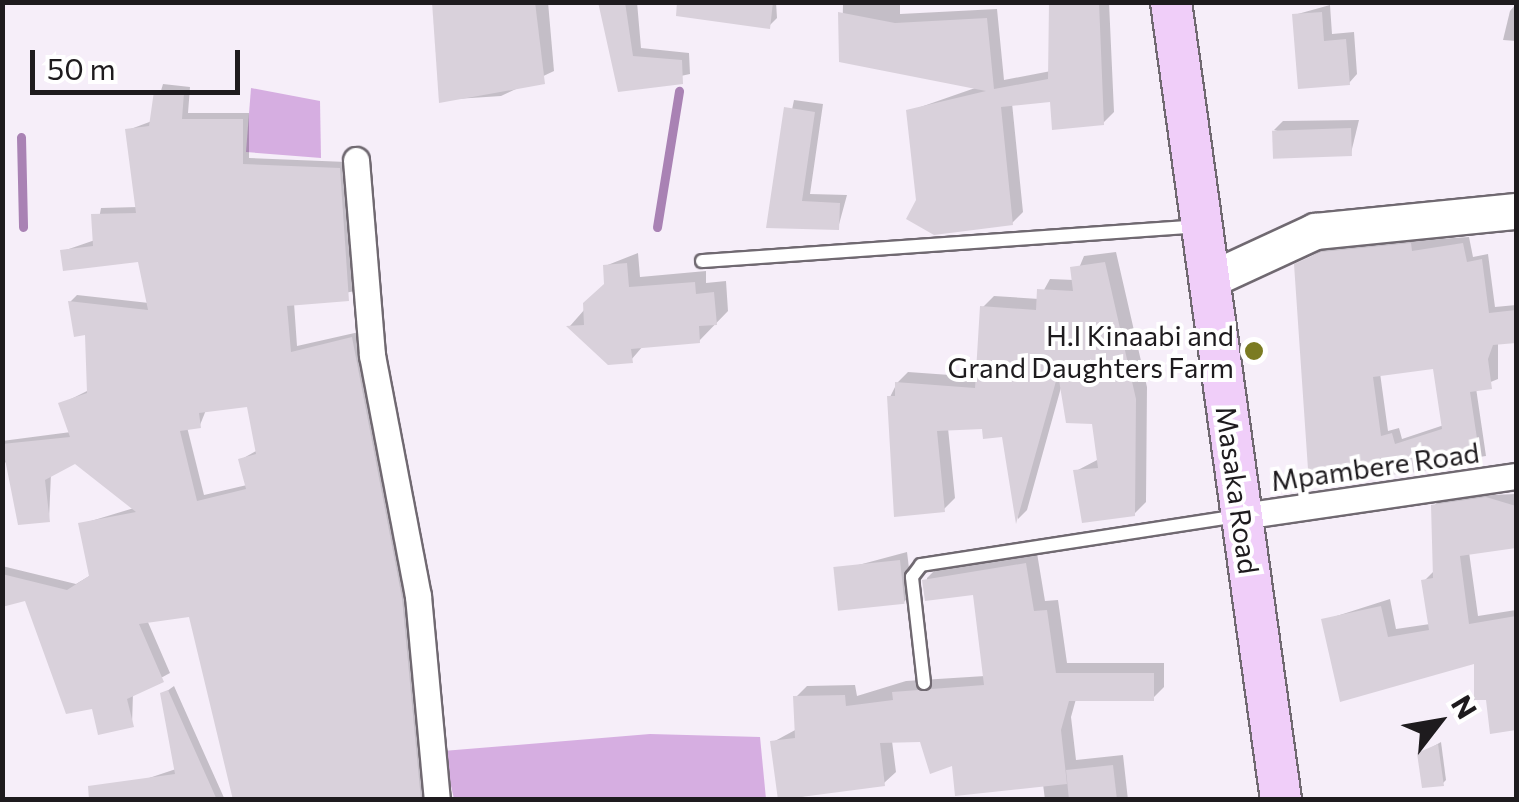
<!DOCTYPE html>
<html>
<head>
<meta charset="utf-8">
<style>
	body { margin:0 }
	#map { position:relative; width:1519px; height:802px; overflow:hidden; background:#f6eef9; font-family:Commissioner,sans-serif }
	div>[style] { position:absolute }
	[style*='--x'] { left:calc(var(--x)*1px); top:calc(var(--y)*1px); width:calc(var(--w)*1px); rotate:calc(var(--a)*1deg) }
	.green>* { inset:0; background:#d6aee1 }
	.shadow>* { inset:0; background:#0003 }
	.stream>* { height:9px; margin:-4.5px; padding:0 4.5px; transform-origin:4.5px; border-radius:4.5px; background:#a982b4 }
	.building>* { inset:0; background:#d9d1db; transform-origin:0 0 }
	.roads { filter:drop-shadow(2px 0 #706971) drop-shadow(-2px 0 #706971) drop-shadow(0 2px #706971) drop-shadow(0 -2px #706971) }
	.lane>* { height:12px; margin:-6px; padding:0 6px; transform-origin:6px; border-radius:6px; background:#fff }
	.street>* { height:25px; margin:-12.5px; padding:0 12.5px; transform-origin:12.5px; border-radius:12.5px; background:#fff }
	.secondary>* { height:35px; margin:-17.5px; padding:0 17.5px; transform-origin:17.5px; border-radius:17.5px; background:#fff }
	.primary>* { height:40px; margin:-20px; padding:0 20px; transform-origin:20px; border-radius:20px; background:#f0cef9 }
	.dots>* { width:28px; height:28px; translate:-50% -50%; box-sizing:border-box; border:5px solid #fff; border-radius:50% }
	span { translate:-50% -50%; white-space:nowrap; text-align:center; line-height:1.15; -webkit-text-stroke:8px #fff; paint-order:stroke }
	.poi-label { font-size:28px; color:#1e1b1e }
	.right { translate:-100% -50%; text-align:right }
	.street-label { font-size:28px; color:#1e1b1e }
	.frame { position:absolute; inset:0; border:5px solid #1e1b1e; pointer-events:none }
	.north { position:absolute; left:1389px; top:672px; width:100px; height:100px; -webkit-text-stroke:8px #fff; paint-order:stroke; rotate:59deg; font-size:28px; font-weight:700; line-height:40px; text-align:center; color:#1e1b1e }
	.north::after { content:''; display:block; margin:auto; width:35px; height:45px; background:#1e1b1e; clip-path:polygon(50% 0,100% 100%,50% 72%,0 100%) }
	.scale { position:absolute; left:30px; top:50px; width:210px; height:45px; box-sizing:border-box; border:5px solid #1e1b1e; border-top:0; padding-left:12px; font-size:30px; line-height:35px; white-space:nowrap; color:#1e1b1e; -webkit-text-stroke:8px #fff; paint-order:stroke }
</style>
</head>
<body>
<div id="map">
	<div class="green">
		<div style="clip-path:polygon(251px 88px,320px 101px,321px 158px,246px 152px)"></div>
		<div style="clip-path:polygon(650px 734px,760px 737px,766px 799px,454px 799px,443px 751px)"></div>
	</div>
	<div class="shadow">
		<div style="clip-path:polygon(434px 2px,548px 2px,554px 71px,501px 96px,441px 100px)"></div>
		<div style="clip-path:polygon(604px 2px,637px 2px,641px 48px,689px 53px,690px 74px,620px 89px)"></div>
		<div style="clip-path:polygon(714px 2px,776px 2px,777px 18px,769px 26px)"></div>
		<div style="clip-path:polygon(843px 2px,900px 2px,900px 14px,997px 9px,1004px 80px,1051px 71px,1051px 2px,1109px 2px,1114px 112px,1103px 123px,1052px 99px,1012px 103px,1023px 212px,1012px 223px,918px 201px,909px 111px,978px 87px,842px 60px)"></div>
		<div style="clip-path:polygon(1516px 4px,1516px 41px,1503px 40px,1510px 11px)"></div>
		<div style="clip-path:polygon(1330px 5px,1332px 34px,1354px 32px,1357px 74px,1349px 83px,1294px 15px)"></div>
		<div style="clip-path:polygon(evenodd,163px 84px,190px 87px,188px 113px,249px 113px,249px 158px,347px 162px,355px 291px,294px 303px,297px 346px,359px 332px,408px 590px,415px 718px,432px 800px,235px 800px,191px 614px,147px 620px,170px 673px,133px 693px,132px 725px,93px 706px,26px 598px,2px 604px,2px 566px,76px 584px,91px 575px,81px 524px,134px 508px,75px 461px,51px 473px,49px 520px,13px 461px,2px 463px,2px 441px,71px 432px,61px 404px,89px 390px,87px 332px,70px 302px,77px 295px,149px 303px,140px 260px,63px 251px,95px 240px,101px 208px,138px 207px,128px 130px,152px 121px,163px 84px,249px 404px,258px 450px,240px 460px,247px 485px,204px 495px,187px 427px,200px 425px,206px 410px,249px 404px)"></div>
		<div style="clip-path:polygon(794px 100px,823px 104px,810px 194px,847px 195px,838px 228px,768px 225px)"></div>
		<div style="clip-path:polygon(1359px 120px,1351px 153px,1274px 130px,1283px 121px)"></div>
		<div style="clip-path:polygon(evenodd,1469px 237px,1473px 257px,1488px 254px,1495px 307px,1516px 305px,1516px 340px,1498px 342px,1498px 379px,1476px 388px,1486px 456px,1311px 481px,1296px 265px,1330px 246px,1469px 237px,1435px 366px,1444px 425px,1402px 439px,1399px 428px,1388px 431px,1380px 373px,1435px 366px)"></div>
		<div style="clip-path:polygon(1116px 252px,1147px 387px,1146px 502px,1134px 514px,1076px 471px,1099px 459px,1094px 422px,1062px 384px,1027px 510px,1018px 519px,1004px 434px,984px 426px,948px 428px,955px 498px,944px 509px,890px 397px,897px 383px,908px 372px,978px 377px,983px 307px,994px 296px,1039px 299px,1050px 279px,1074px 280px,1084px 256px)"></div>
		<div style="clip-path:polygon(638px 253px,640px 277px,706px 271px,706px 283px,726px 281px,728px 311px,699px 341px,643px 346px,631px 360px,570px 326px,607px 284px,605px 266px)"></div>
		<div style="clip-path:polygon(1516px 494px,1516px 591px,1514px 545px,1469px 552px,1478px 616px,1516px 610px,1515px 728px,1488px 698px,1477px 661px,1324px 620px,1390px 599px,1396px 629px,1430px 624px,1424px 581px,1434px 571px,1434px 506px,1442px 497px)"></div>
		<div style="clip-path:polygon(907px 552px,912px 593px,904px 602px,836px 571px)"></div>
		<div style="clip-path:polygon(1037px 553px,1045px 601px,1058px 600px,1067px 663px,1164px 663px,1164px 687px,1153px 698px,1076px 699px,1071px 717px,1076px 760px,1123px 755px,1128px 800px,1045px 800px,1043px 784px,954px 763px,922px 740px,892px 741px,896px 772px,884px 783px,780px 800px,773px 742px,797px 729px,796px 697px,807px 686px,855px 685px,857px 696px,906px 681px,985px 676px,975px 592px,927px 598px,927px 578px,938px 567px)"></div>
		<div style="clip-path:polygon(174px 686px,225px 800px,151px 800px,146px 779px,176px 769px,163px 694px)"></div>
		<div style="clip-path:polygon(1441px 742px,1446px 780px,1443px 783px,1420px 754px)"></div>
	</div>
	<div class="stream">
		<div style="--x:21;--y:137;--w:90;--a:88.7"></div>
		<div style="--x:657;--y:227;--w:138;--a:-80.8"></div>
	</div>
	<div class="building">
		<div style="clip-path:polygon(432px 2px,535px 2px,545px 84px,439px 103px)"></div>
		<div style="clip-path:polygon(598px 2px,625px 2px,633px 56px,682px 60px,683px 84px,618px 92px)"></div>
		<div style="clip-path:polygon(677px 2px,773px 2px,770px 29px,676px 16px)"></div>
		<div style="clip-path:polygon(1049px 2px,1099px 2px,1104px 125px,1052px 130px,1050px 102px,1001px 107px,1013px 225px,934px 235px,906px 219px,916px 200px,906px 110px,986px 91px,839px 62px,838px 12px,895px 23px,987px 18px,994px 89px,1048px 79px)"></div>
		<div style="clip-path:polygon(1322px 12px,1324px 41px,1346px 39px,1350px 85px,1298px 89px,1292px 14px)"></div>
		<div style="clip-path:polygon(evenodd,154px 91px,184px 93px,182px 119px,243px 119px,243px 164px,340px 168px,349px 301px,287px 306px,291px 352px,352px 337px,402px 598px,421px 800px,233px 800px,189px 617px,139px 624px,164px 682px,127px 699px,134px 727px,98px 735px,92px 709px,66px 714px,25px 601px,2px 607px,2px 574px,67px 590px,89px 576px,78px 523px,136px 512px,75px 464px,45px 480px,50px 522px,18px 525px,2px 444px,70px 437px,58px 403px,87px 393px,85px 335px,74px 337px,68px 301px,148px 310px,138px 262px,63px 271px,60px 250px,93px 246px,91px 214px,136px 213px,125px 129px,149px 126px,154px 91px,247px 407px,256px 454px,238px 459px,246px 489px,197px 501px,180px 431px,201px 428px,199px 413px,247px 407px)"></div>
		<div style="clip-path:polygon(784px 107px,815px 112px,802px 201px,840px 203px,839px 230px,766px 228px)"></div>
		<div style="left:1351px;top:128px;width:28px;height:79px;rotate:88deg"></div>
		<div style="clip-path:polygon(evenodd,1411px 243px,1412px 251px,1463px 243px,1467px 262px,1482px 259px,1489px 313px,1516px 310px,1516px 343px,1493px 345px,1488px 359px,1492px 389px,1470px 392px,1481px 465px,1309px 484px,1294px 264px,1321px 252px,1411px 243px,1433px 369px,1442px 429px,1395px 444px,1392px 433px,1381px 436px,1373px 377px,1433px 369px)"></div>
		<div style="clip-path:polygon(1105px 262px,1136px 399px,1135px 516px,1082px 523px,1073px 470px,1098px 468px,1092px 424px,1066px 423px,1058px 374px,1016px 524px,1002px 437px,983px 439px,982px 429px,937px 431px,945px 512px,894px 517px,887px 396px,895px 396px,895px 382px,975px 388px,980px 306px,1036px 310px,1037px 289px,1073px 291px,1070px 267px)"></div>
		<div style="clip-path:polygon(627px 263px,629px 287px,695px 282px,696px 294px,714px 292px,717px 325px,699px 326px,700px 343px,631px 349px,633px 363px,608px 365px,566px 326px,584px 325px,583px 303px,604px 284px,603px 265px)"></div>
		<div style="clip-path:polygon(1486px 497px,1516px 506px,1516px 548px,1460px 556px,1469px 624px,1516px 616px,1516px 730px,1490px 734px,1486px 700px,1474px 700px,1474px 664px,1340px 702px,1321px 619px,1381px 606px,1388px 637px,1429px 630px,1421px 580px,1433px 578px,1431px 505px)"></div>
		<div style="left:900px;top:560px;width:44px;height:67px;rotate:84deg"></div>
		<div style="clip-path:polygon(1026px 563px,1034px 611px,1047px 610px,1056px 673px,1154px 673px,1154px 701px,1069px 701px,1061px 730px,1067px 784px,955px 796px,952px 766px,930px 774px,920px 742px,880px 743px,885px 786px,778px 800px,770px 741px,795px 738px,793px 696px,845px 695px,846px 706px,893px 700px,892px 692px,984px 685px,973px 595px,925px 601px,922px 580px)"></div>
		<div style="clip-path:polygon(168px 690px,217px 800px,89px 800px,88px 786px,175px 774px,160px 693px)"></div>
		<div style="clip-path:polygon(1438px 744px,1444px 786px,1422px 788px,1417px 753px)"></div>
		<div style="clip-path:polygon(1113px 765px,1117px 800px,1069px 800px,1066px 770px)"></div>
	</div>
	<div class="roads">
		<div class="lane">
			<div style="--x:702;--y:261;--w:498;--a:-4"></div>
			<div style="--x:924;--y:683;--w:107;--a:-96.5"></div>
			<div style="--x:912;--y:577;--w:15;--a:-53"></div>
			<div style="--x:921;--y:565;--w:322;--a:-8.8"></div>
		</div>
		<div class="street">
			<div style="--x:356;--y:160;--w:196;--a:85.3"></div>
			<div style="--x:372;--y:355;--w:245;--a:79.2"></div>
			<div style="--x:418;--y:596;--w:205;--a:84.7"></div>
			<div style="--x:1242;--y:516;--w:277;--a:-8.3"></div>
		</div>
		<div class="secondary">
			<div style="--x:1209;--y:280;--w:117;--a:-24.8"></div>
			<div style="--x:1315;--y:231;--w:202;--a:-5.7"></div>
		</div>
		<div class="primary">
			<div style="--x:1171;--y:2;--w:806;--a:82.15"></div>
		</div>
	</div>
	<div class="dots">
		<div style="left:1254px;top:351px;background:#7b7b22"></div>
	</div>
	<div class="poi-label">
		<span class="right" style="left:1234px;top:351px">H.I Kinaabi and<br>Grand Daughters Farm</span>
	</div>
	<div class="street-label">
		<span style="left:1375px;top:466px;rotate:-8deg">Mpambere Road</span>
		<span style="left:1238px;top:490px;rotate:82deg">Masaka Road</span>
	</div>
	<div class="frame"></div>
	<div class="north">N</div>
	<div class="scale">50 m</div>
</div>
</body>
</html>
